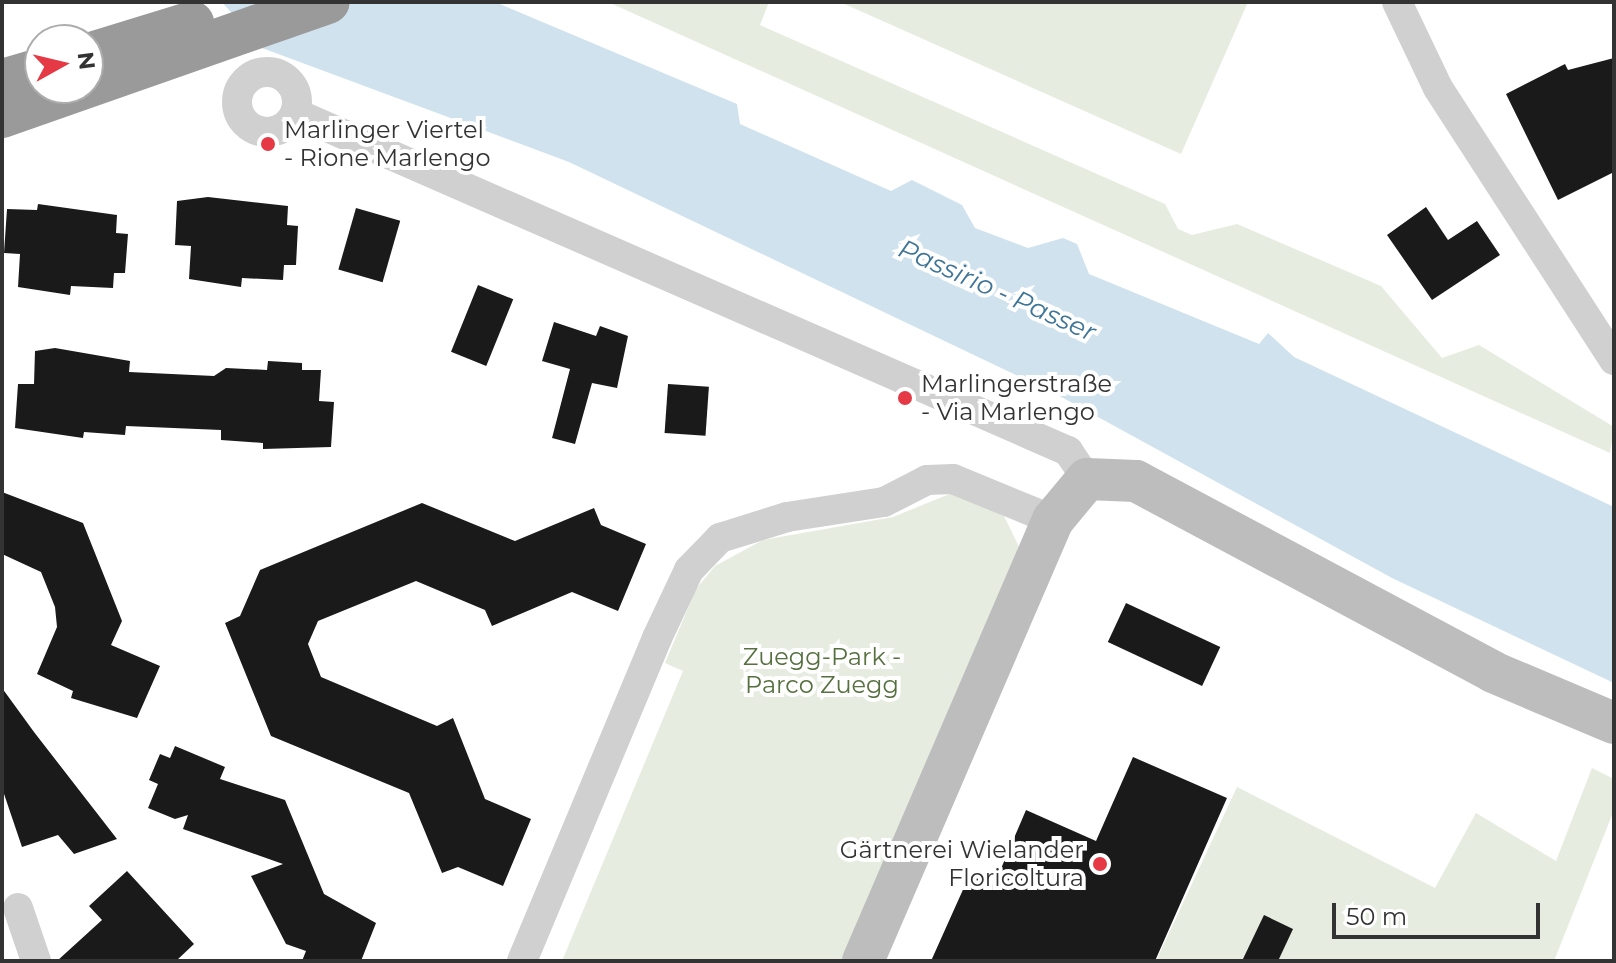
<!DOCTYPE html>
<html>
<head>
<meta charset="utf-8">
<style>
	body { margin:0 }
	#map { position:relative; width:1616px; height:963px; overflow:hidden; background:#fff; font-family:Montserrat,sans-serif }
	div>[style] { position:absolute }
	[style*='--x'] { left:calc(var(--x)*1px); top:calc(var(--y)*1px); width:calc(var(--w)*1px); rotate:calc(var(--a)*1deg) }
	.green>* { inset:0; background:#e6ecdf }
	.water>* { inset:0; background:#cfe2ee }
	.building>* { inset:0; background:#1a1a1a; transform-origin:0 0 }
	.street>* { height:30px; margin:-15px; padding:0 15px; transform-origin:15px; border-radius:15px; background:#d0d0d0 }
	.street>.ring { margin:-15px; padding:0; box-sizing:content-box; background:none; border:30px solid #d0d0d0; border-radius:50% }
	.secondary>* { height:42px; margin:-21px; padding:0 21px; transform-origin:21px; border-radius:21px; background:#bdbdbd }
	.highway>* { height:44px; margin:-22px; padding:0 22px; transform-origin:22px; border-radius:22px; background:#9a9a9a }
	.dots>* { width:22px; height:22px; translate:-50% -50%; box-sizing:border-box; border:4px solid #fff; border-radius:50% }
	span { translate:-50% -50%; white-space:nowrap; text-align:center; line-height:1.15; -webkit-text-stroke:8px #fff; paint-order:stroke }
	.poi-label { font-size:24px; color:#333 }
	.left { translate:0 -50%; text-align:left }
	.right { translate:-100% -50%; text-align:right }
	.park-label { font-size:24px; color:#56703f }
	.water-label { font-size:26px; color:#3f7597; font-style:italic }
	.frame { position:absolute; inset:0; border:4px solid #333; pointer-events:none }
	.north { position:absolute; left:24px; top:24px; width:80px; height:80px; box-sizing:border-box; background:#fff; border:2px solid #adadad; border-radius:50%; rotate:82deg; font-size:22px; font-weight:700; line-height:32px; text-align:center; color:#333 }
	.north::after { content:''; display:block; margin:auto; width:28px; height:36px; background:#e63946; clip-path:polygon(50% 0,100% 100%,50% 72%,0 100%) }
	.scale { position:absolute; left:1332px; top:903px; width:208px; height:36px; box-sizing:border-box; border:4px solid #333; border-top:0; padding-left:10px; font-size:24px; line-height:28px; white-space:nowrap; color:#333; -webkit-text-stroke:6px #fff; paint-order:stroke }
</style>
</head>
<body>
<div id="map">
	<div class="green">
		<div style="clip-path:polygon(608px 2px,769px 2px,760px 25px,1165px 204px,1178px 229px,1192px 235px,1237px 224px,1381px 286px,1442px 358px,1479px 345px,1614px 427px,1610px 453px)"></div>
		<div style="clip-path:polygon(840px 2px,1248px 2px,1181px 154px)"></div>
		<div style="clip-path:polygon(952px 493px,1001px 510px,1021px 551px,846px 961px,562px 961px,683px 671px,665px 663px,696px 589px,715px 566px,763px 540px,893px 517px)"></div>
		<div style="clip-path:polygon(1592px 768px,1614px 779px,1614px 810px,1554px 961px,1156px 961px,1237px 787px,1435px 888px,1476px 813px,1556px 861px)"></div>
	</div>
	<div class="water">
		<div style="clip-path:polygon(222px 2px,495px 2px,737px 104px,740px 124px,891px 191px,912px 180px,962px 205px,975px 228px,1028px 248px,1063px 238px,1077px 244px,1089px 274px,1259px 344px,1268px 333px,1294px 357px,1614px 507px,1614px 683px,1392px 578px,1056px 394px,569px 162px,262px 48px)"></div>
	</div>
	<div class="building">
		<div style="clip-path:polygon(1614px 58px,1614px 172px,1558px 200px,1506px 94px,1565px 64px,1568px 70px)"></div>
		<div style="clip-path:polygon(208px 197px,288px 206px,287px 225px,298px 226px,296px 265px,284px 265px,283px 280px,242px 278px,241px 287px,189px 279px,191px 246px,175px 245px,177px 201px)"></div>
		<div style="clip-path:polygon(38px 204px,117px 215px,116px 233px,128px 234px,125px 273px,114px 273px,113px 288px,71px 286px,70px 295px,18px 287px,20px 254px,4px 253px,7px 209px,37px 210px)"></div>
		<div style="clip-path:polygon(1426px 207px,1448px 240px,1477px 221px,1500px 255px,1432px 300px,1387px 235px)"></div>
		<div style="left:356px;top:208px;width:46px;height:64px;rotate:16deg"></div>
		<div style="left:478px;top:285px;width:38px;height:72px;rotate:22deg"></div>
		<div style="clip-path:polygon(554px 322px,596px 336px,600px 326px,628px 336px,617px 388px,592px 383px,575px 444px,552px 438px,570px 369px,542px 361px)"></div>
		<div style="clip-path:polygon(55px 348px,130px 361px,129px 372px,214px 376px,226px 368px,267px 370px,268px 361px,302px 363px,302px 370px,321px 370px,319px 401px,334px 402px,331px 447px,263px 449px,263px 443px,221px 440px,221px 430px,126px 426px,125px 435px,84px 432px,83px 438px,15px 428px,18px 384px,34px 384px,35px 351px)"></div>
		<div style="left:668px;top:384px;width:41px;height:49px;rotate:4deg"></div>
		<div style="clip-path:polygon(2px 492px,83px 523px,122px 621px,111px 645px,160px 666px,137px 718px,71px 698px,73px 691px,37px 674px,57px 627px,55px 607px,41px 572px,2px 554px)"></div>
		<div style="clip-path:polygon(422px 503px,515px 541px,594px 508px,601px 525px,646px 544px,618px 611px,572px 592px,492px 626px,485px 610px,416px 581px,318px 621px,308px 644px,321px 677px,437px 726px,453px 718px,485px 799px,531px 819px,503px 886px,458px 867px,442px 873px,409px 793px,271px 736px,225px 623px,240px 616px,260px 570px)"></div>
		<div style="left:1126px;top:603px;width:104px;height:43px;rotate:25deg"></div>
		<div style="clip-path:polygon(2px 688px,34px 732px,117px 839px,74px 854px,58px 835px,22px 847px,2px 788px)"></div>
		<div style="clip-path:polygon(175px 746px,225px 767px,220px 779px,285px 800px,324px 894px,376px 923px,361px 961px,302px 961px,306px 951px,286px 944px,251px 876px,283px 864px,183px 829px,188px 815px,175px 819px,148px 808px,158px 784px,149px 780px,160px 754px,170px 758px)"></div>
		<div style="clip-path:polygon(1133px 757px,1227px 798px,1155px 961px,931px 961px,970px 874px,994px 885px,1026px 810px,1096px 841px)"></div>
		<div style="clip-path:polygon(127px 871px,194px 944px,176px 961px,57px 961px,102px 920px,89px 906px)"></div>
		<div style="clip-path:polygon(1264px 915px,1293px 929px,1278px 961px,1242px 961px)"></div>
	</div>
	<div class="street">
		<div style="--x:1397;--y:2;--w:95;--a:64.5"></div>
		<div style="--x:1438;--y:88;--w:324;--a:57.1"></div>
		<div class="ring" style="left:237px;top:72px;width:30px;height:30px"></div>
		<div style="--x:295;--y:113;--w:844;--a:23.62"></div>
		<div style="--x:1068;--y:451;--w:34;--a:56"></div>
		<div style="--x:18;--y:908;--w:56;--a:71.2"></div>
		<div style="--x:522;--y:961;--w:350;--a:-67.3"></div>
		<div style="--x:657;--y:638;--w:75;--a:-64.8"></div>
		<div style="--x:689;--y:570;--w:45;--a:-45.9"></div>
		<div style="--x:720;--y:538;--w:70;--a:-17.4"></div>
		<div style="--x:787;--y:517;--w:98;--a:-8.8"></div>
		<div style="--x:884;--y:502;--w:48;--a:-27.1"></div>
		<div style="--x:927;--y:480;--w:26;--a:-2"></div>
		<div style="--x:953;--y:479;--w:108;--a:22.3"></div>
	</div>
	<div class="secondary">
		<div style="--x:863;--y:961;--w:480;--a:-66.7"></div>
		<div style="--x:1053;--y:520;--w:53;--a:-50.3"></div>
		<div style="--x:1087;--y:479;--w:49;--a:2.3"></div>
		<div style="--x:1136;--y:481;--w:405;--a:28.1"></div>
		<div style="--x:1493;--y:672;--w:131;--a:22.9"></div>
	</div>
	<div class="highway">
		<div style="--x:88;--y:55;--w:109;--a:-17.1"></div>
		<div style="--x:2;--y:81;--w:40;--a:-16"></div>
		<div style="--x:2;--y:116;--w:345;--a:-19.3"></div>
	</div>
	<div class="dots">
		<div style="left:268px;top:144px;background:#e63946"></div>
		<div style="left:905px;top:398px;background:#e63946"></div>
		<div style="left:1100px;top:864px;background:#e63946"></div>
	</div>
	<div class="poi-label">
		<span class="left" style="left:284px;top:144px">Marlinger Viertel<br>- Rione Marlengo</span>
		<span class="left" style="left:921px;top:398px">Marlingerstraße<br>- Via Marlengo</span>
		<span class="right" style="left:1084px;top:864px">Gärtnerei Wielander<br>Floricoltura</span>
	</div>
	<div class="park-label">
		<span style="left:822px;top:671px">Zuegg-Park -<br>Parco Zuegg</span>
	</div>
	<div class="water-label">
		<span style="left:997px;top:291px;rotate:24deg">Passirio - Passer</span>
	</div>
	<div class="frame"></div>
	<div class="north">N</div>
	<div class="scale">50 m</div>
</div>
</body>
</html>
